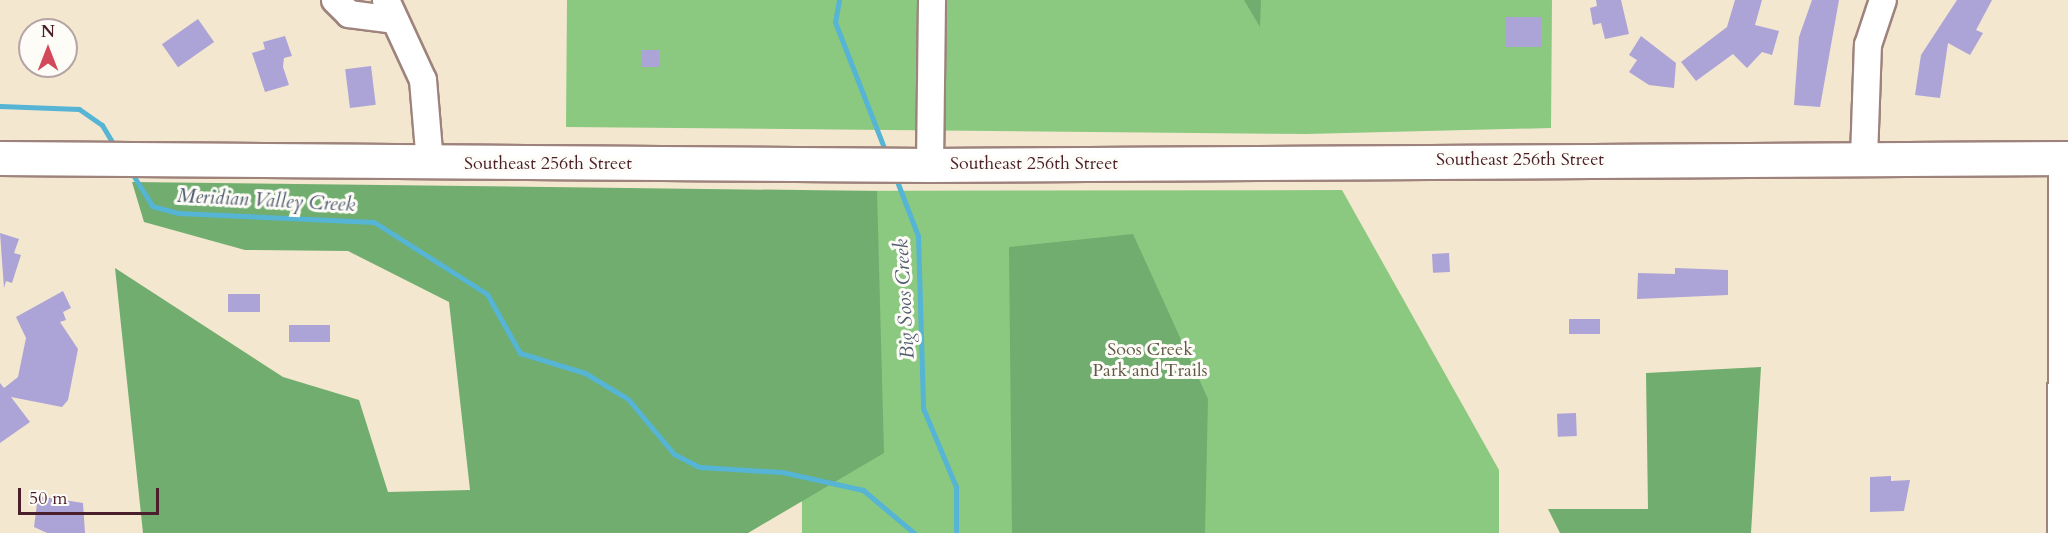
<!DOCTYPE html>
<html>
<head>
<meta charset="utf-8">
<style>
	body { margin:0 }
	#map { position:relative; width:2068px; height:533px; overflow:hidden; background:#f3e7cf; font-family:Cardo,serif }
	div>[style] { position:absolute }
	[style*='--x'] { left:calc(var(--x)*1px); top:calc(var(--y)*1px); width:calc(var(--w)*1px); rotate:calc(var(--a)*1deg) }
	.green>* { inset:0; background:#8bc980 }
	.forest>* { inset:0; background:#70ad6e }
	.stream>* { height:5px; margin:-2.5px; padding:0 2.5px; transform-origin:2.5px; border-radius:2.5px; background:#56b4d4 }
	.building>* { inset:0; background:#aca3d7; transform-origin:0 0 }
	.roads { filter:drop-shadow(2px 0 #9e837d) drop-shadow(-2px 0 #9e837d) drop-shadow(0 2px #9e837d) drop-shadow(0 -2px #9e837d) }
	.minor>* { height:26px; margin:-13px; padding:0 13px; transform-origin:13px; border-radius:13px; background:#fff }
	.major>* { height:33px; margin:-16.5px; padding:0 16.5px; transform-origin:16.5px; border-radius:16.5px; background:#fff }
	span { translate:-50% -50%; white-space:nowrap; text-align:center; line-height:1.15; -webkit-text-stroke:6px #fdfcf7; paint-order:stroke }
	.street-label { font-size:18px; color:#4a1f2b }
	.park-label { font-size:18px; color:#615a49 }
	.water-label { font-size:20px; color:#4f5b6f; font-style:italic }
	.north { position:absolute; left:18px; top:18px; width:60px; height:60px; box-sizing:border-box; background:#fdfcf7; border:2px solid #b5a4a5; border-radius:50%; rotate:0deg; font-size:16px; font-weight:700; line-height:24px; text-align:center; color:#4a1f2b }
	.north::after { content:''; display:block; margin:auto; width:21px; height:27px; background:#d1495b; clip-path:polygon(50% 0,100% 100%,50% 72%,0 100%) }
	.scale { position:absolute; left:18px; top:488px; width:141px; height:27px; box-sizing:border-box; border:3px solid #4a1f2b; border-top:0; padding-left:8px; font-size:18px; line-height:21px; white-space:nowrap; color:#4a1f2b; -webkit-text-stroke:4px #fdfcf7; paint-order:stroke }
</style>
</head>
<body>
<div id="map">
	<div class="green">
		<div style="clip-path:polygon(567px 0,1552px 0,1551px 128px,1306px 134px,566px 127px)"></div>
		<div style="clip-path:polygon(1342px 190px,1499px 470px,1499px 533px,802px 533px,801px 191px)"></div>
	</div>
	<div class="forest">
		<div style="clip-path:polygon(1244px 0,1261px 0,1260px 27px)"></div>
		<div style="clip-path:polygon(132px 182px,877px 191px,884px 453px,748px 533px,143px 533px,115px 268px,283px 377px,359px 400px,388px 492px,470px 490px,449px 302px,348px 251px,245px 250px,144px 222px)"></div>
		<div style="clip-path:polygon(1133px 234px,1208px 399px,1205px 533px,1012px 533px,1009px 247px)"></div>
		<div style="clip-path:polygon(1761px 367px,1751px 533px,1560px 533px,1548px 509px,1648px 509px,1646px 373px)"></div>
	</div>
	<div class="stream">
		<div style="--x:839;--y:0;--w:22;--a:100"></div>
		<div style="--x:835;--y:22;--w:141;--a:68.7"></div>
		<div style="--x:0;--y:106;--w:79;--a:2.2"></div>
		<div style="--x:79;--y:109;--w:28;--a:35"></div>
		<div style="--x:102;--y:125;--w:21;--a:59"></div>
		<div style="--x:133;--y:175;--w:36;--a:58"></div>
		<div style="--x:152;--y:206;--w:27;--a:15"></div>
		<div style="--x:178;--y:213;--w:196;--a:2.6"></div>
		<div style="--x:374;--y:222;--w:134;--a:32.5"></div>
		<div style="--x:487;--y:294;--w:68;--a:60.8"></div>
		<div style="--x:520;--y:353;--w:68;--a:17.1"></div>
		<div style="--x:585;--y:373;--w:50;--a:31.2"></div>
		<div style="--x:628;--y:399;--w:72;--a:50.1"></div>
		<div style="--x:674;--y:454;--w:29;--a:27"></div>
		<div style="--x:700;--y:467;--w:82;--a:3.5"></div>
		<div style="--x:782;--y:472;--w:83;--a:12.5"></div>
		<div style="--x:863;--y:490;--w:67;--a:40.1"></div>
		<div style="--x:895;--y:176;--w:64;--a:69"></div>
		<div style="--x:918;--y:236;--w:172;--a:88.3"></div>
		<div style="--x:923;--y:408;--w:86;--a:67.3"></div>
		<div style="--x:956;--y:487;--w:46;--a:90"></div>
	</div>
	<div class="building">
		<div style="clip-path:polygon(1596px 0,1621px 0,1629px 34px,1605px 39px,1601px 23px,1593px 25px,1590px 8px,1597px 6px)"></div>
		<div style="clip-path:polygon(1735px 0,1762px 0,1755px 25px,1779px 31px,1772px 55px,1762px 52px,1747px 68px,1733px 54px,1696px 81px,1681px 62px,1727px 27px)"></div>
		<div style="clip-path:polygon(1812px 0,1839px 0,1820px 107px,1794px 105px,1799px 37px)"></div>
		<div style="clip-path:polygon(1957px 0,1992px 0,1976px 30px,1983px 33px,1970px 55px,1948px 43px,1940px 98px,1915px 95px,1921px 55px)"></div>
		<div style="left:1541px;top:17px;width:30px;height:36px;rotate:90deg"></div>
		<div style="left:198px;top:19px;width:28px;height:44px;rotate:55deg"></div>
		<div style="clip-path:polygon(285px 36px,292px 56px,284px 58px,283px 67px,289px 85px,265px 92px,252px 53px,265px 49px,263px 42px)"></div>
		<div style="clip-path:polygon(1641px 36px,1676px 63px,1674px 88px,1649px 85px,1629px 72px,1637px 60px,1629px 55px)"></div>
		<div style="left:641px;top:50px;width:18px;height:17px"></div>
		<div style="left:371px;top:66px;width:39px;height:26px;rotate:83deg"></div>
		<div style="clip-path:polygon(0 233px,19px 239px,14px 253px,21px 255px,12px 283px,6px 281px,4px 288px)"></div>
		<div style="left:1449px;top:253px;width:19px;height:17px;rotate:87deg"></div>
		<div style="clip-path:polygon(1675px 268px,1728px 270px,1728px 295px,1637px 299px,1638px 273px,1675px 274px)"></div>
		<div style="clip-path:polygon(63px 291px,71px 308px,63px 312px,66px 320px,60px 322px,78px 349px,68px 400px,62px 407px,11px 397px,30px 422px,0 443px,0 383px,4px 388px,18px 377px,26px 338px,16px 317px)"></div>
		<div style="left:260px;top:294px;width:18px;height:32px;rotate:90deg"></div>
		<div style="left:1569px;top:319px;width:31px;height:15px"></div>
		<div style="left:330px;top:325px;width:17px;height:41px;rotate:90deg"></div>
		<div style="left:1576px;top:413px;width:23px;height:19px;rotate:88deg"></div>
		<div style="clip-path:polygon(1891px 476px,1891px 481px,1910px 480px,1904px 511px,1870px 512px,1870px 477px)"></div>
		<div style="clip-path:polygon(38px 496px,83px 503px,85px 533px,47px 533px,34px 527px)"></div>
	</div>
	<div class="roads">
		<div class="minor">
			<div style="--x:335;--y:0;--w:20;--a:45"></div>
			<div style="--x:349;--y:14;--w:45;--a:7.6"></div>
			<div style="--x:386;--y:0;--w:88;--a:65.2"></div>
			<div style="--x:423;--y:80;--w:84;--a:85.2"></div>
			<div style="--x:1864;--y:158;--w:113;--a:-88"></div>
			<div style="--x:1868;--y:45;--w:47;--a:-71.6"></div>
			<div style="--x:930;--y:165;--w:165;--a:-89.3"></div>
			<div style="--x:2061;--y:533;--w:375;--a:-89.8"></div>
		</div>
		<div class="major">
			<div style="--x:0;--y:158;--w:930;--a:0.43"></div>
			<div style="--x:930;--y:165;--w:1138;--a:-0.35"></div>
		</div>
	</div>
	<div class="street-label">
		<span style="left:1520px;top:160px">Southeast 256th Street</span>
		<span style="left:548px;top:164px">Southeast 256th Street</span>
		<span style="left:1034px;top:164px">Southeast 256th Street</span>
	</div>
	<div class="park-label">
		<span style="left:1150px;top:361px">Soos Creek<br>Park and Trails</span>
	</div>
	<div class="water-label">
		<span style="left:266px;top:200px;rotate:3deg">Meridian Valley Creek</span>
		<span style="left:904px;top:299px;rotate:-93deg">Big Soos Creek</span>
	</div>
	<div class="north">N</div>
	<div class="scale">50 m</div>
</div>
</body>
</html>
